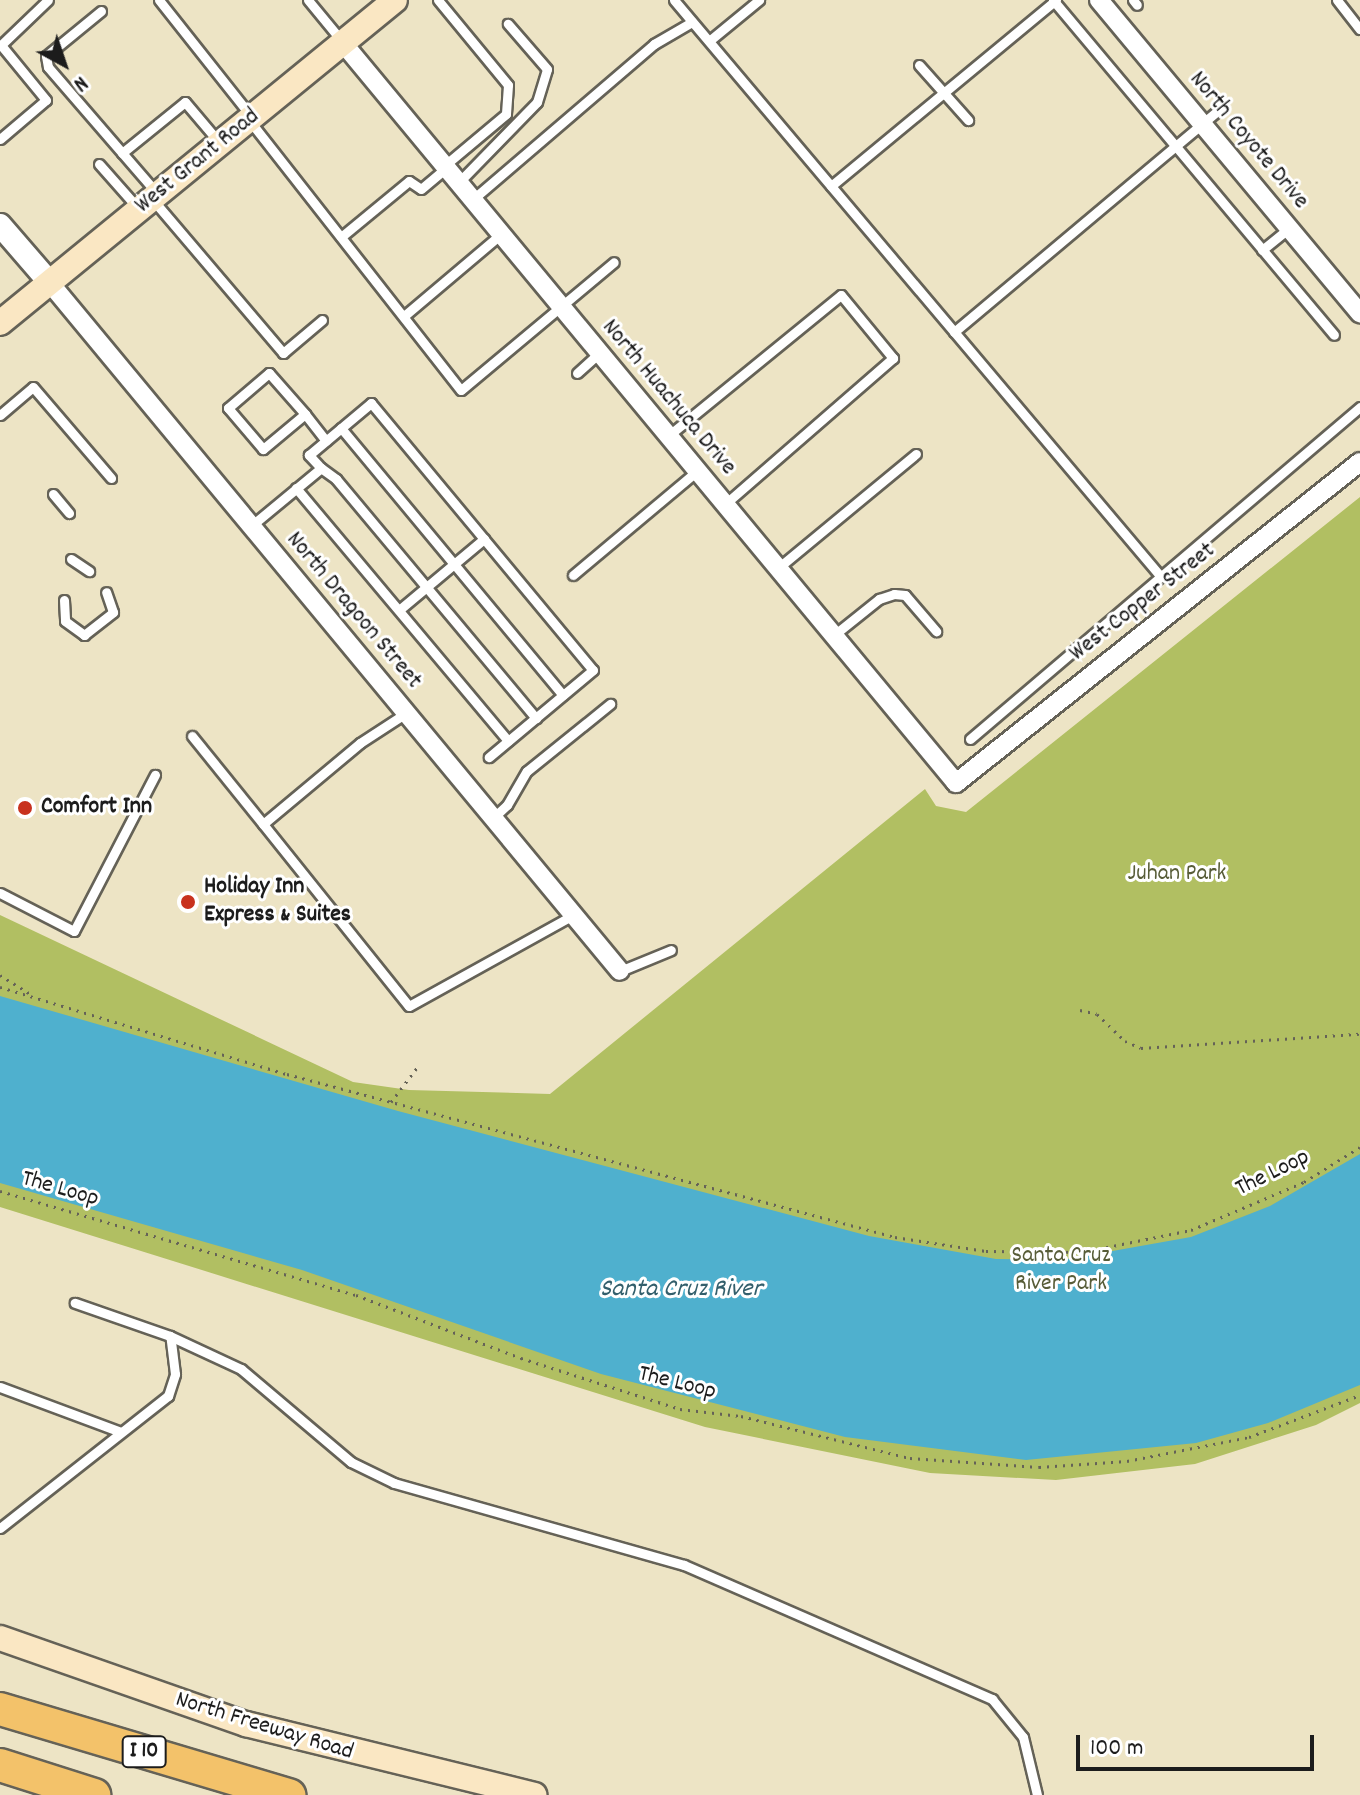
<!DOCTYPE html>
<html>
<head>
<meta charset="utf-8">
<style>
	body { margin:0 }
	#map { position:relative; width:1360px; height:1795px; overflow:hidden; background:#ede4c5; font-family:Dekko,sans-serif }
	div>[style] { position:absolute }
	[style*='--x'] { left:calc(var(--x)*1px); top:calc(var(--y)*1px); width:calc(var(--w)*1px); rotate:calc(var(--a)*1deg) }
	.green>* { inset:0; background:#b1bf62 }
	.water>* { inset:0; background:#4fb0ce }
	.path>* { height:3px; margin-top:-1.5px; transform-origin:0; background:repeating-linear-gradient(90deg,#656257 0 2px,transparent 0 8px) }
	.roads { filter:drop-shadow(2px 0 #656257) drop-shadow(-2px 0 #656257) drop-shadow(0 2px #656257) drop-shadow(0 -2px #656257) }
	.service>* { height:9px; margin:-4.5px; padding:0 4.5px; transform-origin:4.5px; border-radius:4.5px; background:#fff }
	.minor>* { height:18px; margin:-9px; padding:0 9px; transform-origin:9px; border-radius:9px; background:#fff }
	.tertiary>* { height:22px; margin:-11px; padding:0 11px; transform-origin:11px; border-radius:11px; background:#fff }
	.secondary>* { height:24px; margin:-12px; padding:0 12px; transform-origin:12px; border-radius:12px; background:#fae7c3 }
	.motorway>* { height:32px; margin:-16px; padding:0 16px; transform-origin:16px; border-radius:16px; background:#f3c26a }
	.dots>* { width:22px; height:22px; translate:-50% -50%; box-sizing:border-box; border:4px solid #fff; border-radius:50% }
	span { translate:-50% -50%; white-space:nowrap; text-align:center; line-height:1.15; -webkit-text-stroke:6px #fff; paint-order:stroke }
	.shield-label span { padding:2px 6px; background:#fff; border:2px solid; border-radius:6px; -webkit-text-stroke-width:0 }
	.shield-label { font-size:22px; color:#1c1c1c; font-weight:700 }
	.street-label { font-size:24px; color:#1c1c1c }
	.poi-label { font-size:24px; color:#1c1c1c; font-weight:700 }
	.left { translate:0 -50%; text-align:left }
	.park-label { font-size:24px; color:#585d38 }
	.water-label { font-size:26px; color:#335f6c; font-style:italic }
	.north { position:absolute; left:24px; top:24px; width:80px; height:80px; -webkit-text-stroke:6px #fff; paint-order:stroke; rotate:140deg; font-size:22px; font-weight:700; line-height:32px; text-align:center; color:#1c1c1c }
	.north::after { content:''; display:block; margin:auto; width:28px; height:36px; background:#1c1c1c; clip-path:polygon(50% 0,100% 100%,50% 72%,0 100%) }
	.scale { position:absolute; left:1076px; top:1735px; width:238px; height:36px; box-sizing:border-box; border:4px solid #1c1c1c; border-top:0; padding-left:10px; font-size:24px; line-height:28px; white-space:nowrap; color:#1c1c1c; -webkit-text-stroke:6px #fff; paint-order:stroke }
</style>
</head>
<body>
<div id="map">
	<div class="green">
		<div style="clip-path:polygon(1360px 497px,1360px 1403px,1316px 1425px,1195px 1464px,1056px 1480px,930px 1473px,705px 1427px,0 1207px,0 915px,353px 1082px,409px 1090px,550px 1094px,925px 789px,936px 806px,966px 812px)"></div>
	</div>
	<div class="water">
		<div style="clip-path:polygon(0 996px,398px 1111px,869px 1236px,996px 1259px,1062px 1260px,1191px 1237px,1270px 1206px,1360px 1154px,1360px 1385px,1268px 1423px,1196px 1443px,1026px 1460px,845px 1437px,601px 1374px,302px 1270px,0 1183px)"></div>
	</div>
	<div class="path">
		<div style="--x:0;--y:975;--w:38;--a:32"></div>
		<div style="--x:0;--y:987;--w:300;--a:16.9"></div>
		<div style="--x:287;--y:1074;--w:629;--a:15.01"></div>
		<div style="--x:895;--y:1237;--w:92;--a:8.7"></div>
		<div style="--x:986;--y:1251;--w:97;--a:0.6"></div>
		<div style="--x:1083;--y:1252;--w:110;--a:-11.5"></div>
		<div style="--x:1191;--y:1230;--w:123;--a:-23"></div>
		<div style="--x:1304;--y:1182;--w:66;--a:-32"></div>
		<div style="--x:1080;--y:1010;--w:17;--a:13"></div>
		<div style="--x:1097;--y:1014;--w:39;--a:44"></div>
		<div style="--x:1125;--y:1041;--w:17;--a:24"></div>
		<div style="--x:1141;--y:1048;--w:219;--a:-3.7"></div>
		<div style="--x:391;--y:1102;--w:46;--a:-52.9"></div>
		<div style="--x:0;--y:1191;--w:371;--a:16.3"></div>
		<div style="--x:356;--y:1295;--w:177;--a:20.9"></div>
		<div style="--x:521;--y:1358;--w:167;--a:17.8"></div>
		<div style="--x:680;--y:1409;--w:61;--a:6.5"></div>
		<div style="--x:741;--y:1416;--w:174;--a:14"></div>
		<div style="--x:910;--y:1458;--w:129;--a:4"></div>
		<div style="--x:1039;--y:1467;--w:88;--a:-3.9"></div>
		<div style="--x:1127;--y:1461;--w:124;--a:-11.1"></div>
		<div style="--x:1249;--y:1437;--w:119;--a:-20.7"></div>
	</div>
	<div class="roads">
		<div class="service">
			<div style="--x:159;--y:0;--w:147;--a:51.6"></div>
			<div style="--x:308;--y:0;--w:52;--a:50.5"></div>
			<div style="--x:438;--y:0;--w:110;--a:50.5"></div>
			<div style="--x:508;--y:85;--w:29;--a:94"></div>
			<div style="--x:506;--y:114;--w:81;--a:140"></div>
			<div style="--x:674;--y:0;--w:755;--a:49.83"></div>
			<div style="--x:1053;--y:0;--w:437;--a:50"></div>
			<div style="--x:1133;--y:0;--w:6;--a:51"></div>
			<div style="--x:1337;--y:0;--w:37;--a:52"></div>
			<div style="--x:101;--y:11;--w:71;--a:140.7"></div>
			<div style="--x:46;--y:56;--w:11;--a:80"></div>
			<div style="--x:48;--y:67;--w:165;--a:49.2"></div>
			<div style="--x:709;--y:41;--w:65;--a:-39.4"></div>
			<div style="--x:919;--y:65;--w:74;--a:48.3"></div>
			<div style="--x:249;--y:120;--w:343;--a:51.9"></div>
			<div style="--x:461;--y:390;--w:199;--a:-39.9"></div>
			<div style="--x:0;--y:139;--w:60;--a:-40.3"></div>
			<div style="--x:46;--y:100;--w:71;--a:-129.3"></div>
			<div style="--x:1;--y:45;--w:65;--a:-43.8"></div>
			<div style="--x:122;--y:153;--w:81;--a:-39"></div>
			<div style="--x:185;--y:102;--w:51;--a:49.8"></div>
			<div style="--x:99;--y:164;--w:57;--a:48.5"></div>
			<div style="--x:458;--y:183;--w:113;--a:-45.7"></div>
			<div style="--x:537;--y:102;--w:34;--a:-73"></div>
			<div style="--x:547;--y:69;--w:60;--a:-130.9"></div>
			<div style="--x:831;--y:186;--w:292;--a:-39.6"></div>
			<div style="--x:153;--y:200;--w:201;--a:49.6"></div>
			<div style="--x:283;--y:353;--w:51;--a:-40.2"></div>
			<div style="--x:472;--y:200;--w:240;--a:-40.6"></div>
			<div style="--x:654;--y:44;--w:44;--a:-30.1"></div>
			<div style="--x:341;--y:237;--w:88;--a:-39.5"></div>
			<div style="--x:409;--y:181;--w:14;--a:34"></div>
			<div style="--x:421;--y:189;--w:33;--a:-40"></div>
			<div style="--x:1262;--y:250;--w:35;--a:-39"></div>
			<div style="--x:404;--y:316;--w:127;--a:-40.2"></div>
			<div style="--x:954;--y:332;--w:350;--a:-40"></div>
			<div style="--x:577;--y:373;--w:30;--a:-42"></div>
			<div style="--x:305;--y:414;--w:55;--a:140.2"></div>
			<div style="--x:263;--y:449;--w:54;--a:-130.5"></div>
			<div style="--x:228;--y:408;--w:54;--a:-40.5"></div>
			<div style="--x:269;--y:373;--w:55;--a:48.7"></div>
			<div style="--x:305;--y:414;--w:34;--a:52"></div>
			<div style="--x:0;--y:415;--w:43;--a:-40.3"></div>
			<div style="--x:33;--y:387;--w:120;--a:49.4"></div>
			<div style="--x:341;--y:428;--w:347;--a:50.3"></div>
			<div style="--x:668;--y:436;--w:223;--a:-39.2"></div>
			<div style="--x:841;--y:295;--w:82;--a:50.5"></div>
			<div style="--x:893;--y:358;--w:223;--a:139"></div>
			<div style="--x:321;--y:468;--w:19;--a:36"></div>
			<div style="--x:336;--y:479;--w:312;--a:50.1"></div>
			<div style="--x:296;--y:488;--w:330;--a:50"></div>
			<div style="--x:53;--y:494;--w:25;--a:50"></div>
			<div style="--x:251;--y:526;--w:91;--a:-39.6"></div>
			<div style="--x:321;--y:468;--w:18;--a:-133"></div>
			<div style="--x:309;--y:455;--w:81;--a:-40"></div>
			<div style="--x:371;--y:403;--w:347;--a:50.3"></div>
			<div style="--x:593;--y:670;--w:136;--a:140.1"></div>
			<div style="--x:71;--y:559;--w:22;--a:34"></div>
			<div style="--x:778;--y:568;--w:179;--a:-39.6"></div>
			<div style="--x:573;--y:575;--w:162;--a:-40"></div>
			<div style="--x:64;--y:600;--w:21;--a:87"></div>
			<div style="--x:65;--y:621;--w:24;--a:36"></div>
			<div style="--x:84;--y:635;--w:37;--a:-38"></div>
			<div style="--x:113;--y:612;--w:21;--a:-109"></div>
			<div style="--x:399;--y:610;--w:111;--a:-39.9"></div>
			<div style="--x:834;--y:635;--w:58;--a:-38.7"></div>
			<div style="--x:879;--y:599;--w:16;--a:-18"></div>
			<div style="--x:894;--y:594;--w:11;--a:5"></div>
			<div style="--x:905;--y:595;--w:48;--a:49.3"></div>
			<div style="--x:406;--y:713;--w:55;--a:146.9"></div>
			<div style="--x:360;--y:743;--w:126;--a:140.1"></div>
			<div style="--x:263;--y:824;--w:233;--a:51.3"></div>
			<div style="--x:409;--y:1006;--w:188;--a:-29"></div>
			<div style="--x:192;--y:736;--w:113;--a:51.1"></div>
			<div style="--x:970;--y:739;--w:512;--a:-40.41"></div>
			<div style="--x:493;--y:818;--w:19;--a:-43"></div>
			<div style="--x:507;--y:805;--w:39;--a:-60"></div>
			<div style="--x:527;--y:771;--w:107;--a:-38.9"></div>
			<div style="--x:0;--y:893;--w:83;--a:27.2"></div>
			<div style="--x:74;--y:931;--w:176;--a:-62.6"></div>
			<div style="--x:620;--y:971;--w:55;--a:-22.4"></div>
			<div style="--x:170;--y:1336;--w:78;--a:24.9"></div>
			<div style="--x:241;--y:1369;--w:144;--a:40.2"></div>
			<div style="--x:351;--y:1462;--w:48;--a:26"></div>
			<div style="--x:394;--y:1483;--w:301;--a:15.8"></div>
			<div style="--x:684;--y:1565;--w:336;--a:23.5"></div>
			<div style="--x:992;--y:1699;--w:49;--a:50.8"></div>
			<div style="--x:1023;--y:1737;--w:60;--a:76.4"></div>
			<div style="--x:0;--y:1387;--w:129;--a:20.4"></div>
			<div style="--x:0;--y:1528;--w:214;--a:-38.2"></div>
			<div style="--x:168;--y:1396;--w:23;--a:-72"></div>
			<div style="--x:175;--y:1374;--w:38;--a:-97"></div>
			<div style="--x:170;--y:1336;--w:101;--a:-160.8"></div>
		</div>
		<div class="minor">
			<div style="--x:1099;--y:0;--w:408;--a:50.2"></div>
			<div style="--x:343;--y:43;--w:961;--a:50.36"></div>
			<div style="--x:956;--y:783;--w:516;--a:-38.47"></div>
			<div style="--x:50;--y:283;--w:893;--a:50.36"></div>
		</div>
		<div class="tertiary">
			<div style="--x:0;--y:225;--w:77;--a:49.2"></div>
		</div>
		<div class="secondary">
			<div style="--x:0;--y:323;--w:510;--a:-39.27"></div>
			<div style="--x:0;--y:1638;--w:261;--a:19.3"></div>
			<div style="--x:246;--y:1724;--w:297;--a:13.8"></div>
		</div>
		<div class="motorway">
			<div style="--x:0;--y:1709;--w:302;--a:16.6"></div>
			<div style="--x:0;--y:1765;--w:99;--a:17.7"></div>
		</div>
	</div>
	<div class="dots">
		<div style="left:25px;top:808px;background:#c8321e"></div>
		<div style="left:188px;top:902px;background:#c8321e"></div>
	</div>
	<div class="shield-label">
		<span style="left:144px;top:1752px">I 10</span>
	</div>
	<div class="street-label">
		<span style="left:1248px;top:141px;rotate:50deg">North Coyote Drive</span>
		<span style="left:198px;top:162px;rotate:-39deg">West Grant Road</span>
		<span style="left:668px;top:398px;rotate:50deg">North Huachuca Drive</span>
		<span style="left:1143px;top:603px;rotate:-38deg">West Copper Street</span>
		<span style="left:353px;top:611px;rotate:50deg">North Dragoon Street</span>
		<span style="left:1273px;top:1174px;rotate:-26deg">The Loop</span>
		<span style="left:60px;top:1190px;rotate:16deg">The Loop</span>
		<span style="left:677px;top:1384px;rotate:14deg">The Loop</span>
		<span style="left:264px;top:1727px;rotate:17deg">North Freeway Road</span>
	</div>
	<div class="poi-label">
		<span class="left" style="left:41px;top:808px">Comfort Inn</span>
		<span class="left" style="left:204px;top:902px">Holiday Inn<br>Express &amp; Suites</span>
	</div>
	<div class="park-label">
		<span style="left:1177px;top:875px">Juhan Park</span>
		<span style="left:1061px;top:1271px">Santa Cruz<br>River Park</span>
	</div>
	<div class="water-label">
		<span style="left:681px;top:1290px">Santa Cruz River</span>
	</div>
	<div class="north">N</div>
	<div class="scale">100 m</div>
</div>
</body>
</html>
